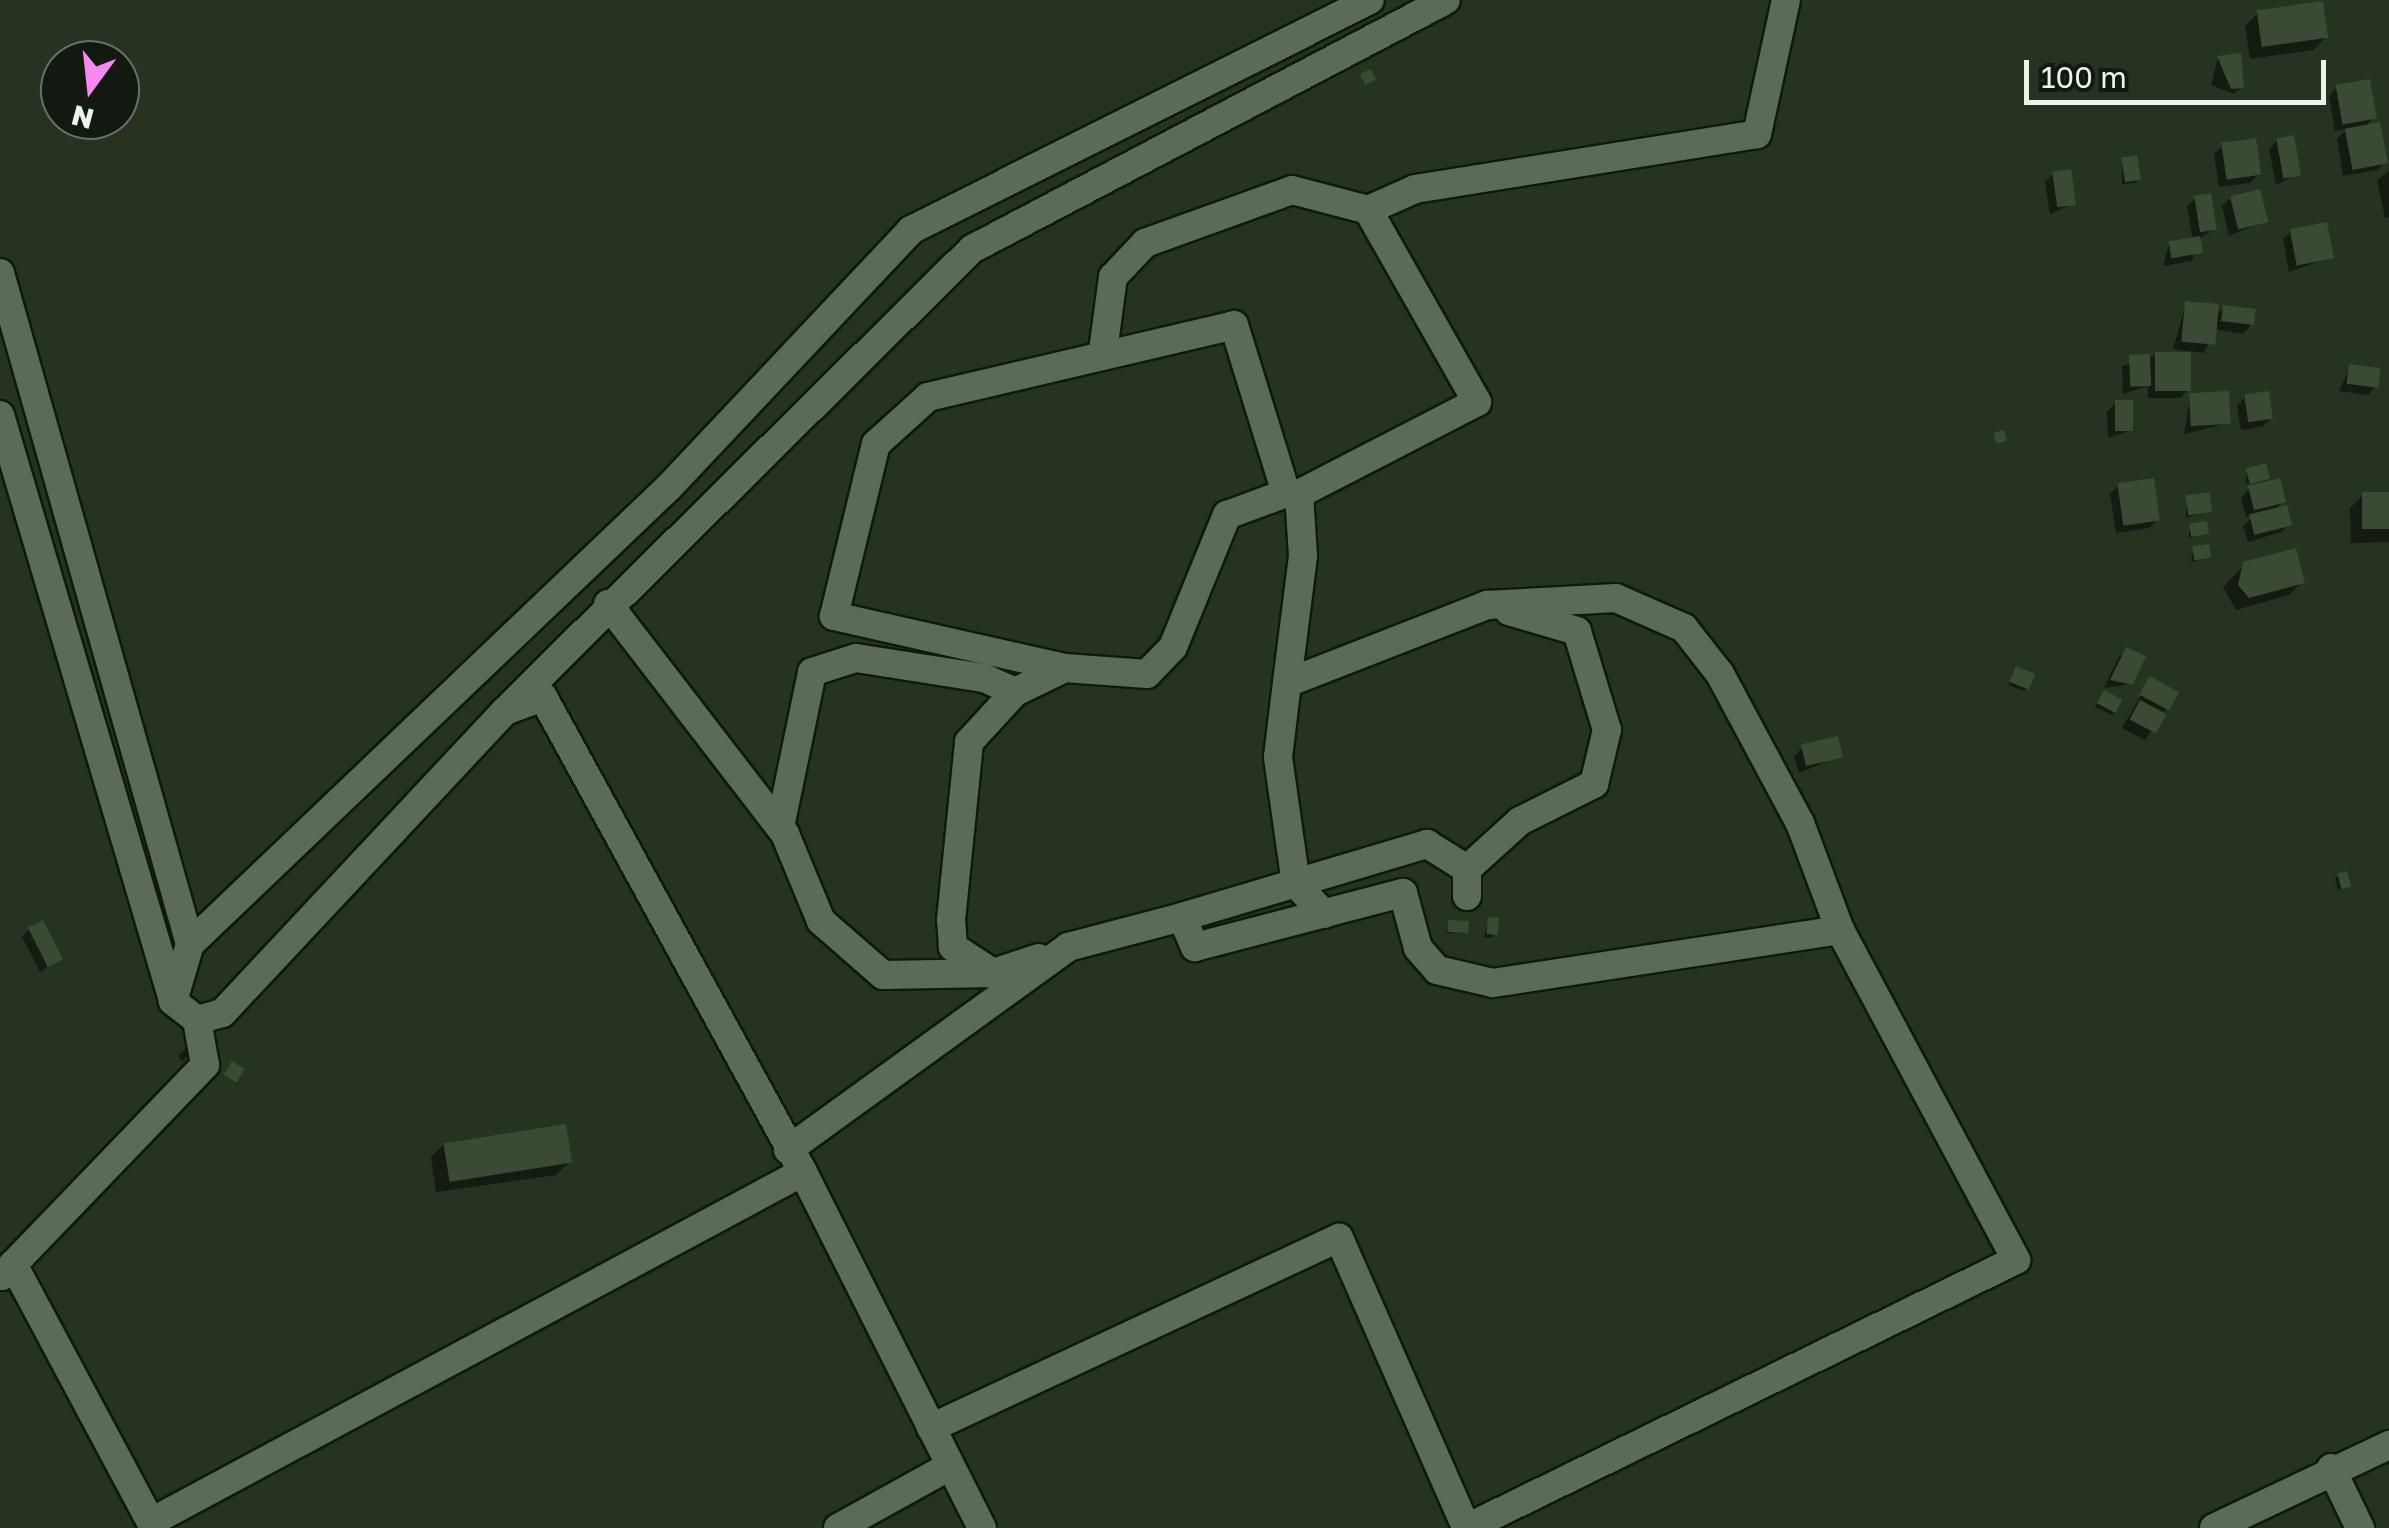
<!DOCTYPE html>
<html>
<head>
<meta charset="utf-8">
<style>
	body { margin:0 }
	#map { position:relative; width:2389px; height:1528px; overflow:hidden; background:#263321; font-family:"Golos Text",sans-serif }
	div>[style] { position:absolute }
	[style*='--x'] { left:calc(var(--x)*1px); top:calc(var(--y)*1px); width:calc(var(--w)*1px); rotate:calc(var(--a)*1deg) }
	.shadow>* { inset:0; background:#0007; transform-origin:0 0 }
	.building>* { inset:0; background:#3a4a34; transform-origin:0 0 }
	.roads { filter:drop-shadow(2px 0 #0f1a0a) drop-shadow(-2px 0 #0f1a0a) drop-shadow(0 2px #0f1a0a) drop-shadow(0 -2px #0f1a0a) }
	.minor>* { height:28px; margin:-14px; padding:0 14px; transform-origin:14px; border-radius:14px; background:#5c6b57 }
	span { translate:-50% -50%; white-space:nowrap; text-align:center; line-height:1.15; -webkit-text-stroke:9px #131911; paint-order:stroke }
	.north { position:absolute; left:40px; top:40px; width:100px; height:100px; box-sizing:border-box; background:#131911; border:2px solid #697167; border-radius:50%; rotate:195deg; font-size:28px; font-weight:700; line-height:40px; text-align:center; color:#ebf4e8 }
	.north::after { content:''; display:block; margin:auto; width:35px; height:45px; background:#f489f0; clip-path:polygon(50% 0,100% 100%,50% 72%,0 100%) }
	.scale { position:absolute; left:2024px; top:60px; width:302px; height:45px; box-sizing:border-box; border:5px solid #ebf4e8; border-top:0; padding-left:12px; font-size:30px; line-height:35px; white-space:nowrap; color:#ebf4e8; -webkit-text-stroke:8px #131911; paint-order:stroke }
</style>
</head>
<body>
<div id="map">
	<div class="shadow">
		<div style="clip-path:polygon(2258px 13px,2326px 37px,2313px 50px,2250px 59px,2245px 26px)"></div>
		<div style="clip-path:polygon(2218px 58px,2242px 87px,2234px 94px,2211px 85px)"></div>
		<div style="clip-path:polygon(2337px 87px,2374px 117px,2364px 128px,2385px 162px,2377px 170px,2343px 176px,2337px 139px,2347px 129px,2335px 131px,2329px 96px)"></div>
		<div style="clip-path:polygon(2277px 141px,2298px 174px,2276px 185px,2269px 149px)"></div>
		<div style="clip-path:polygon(2223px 146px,2259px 174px,2250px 183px,2219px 187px,2214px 154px)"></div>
		<div style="clip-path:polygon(2122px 159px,2139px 179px,2135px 183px,2122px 184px)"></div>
		<div style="clip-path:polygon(2389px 171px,2389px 217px,2385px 218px,2377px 180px)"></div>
		<div style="clip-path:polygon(2053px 174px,2073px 204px,2050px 214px,2045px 182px)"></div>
		<div style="clip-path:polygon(2196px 198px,2215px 229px,2198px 239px,2192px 261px,2163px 266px,2169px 244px,2193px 239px,2187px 206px)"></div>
		<div style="clip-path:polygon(2231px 198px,2265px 221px,2229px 236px,2222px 206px)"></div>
		<div style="clip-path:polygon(2291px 231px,2331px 257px,2289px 272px,2283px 239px)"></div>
		<div style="clip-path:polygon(2186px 303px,2215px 316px,2224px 307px,2251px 325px,2243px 334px,2214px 329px,2204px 353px,2173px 349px)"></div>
		<div style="clip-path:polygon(2156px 355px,2188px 390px,2180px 398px,2148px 398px,2148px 386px,2123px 394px,2122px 366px)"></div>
		<div style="clip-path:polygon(2350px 367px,2376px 386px,2368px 395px,2339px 391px)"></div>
		<div style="clip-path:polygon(2190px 397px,2229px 423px,2184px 434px)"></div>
		<div style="clip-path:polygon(2245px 397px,2271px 419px,2262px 427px,2241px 430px,2237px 406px)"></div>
		<div style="clip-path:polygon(2116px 403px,2131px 430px,2108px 438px,2107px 411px)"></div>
		<div style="clip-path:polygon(2247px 470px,2267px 477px,2246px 484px)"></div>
		<div style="clip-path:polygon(2118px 486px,2158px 520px,2149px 528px,2116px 533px,2110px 494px)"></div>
		<div style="clip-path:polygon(2249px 489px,2283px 501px,2273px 512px,2290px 524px,2281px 532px,2248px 542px,2243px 526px,2255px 515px,2246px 517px,2241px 498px)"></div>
		<div style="clip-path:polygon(2363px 495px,2389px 495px,2389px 542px,2351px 543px,2350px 508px)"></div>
		<div style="clip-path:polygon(2187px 499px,2209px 511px,2186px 518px)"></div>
		<div style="clip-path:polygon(2191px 526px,2206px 533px,2188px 538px)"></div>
		<div style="clip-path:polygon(2193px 549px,2208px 557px,2191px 562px)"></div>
		<div style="clip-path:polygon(2244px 565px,2302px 582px,2289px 595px,2236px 610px,2223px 587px)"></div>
		<div style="clip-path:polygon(2126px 650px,2131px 684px,2104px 688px,2118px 658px)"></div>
		<div style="clip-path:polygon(2016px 669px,2027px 688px,2024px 691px,2008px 685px)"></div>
		<div style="clip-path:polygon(2150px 680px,2166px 709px,2145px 740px,2122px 728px)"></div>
		<div style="clip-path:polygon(2104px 693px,2115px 712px,2112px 715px,2095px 707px)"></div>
		<div style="clip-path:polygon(1803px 747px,1840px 756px,1799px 773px,1794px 756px)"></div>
		<div style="clip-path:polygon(2338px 876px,2348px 885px,2338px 890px,2335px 879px)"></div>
		<div style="clip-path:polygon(1489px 919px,1494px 934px,1491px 938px,1484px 937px)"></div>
		<div style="clip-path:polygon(1449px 923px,1467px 931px,1446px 934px)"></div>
		<div style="clip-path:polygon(30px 929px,60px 958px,40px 972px,22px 937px)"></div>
		<div style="left:189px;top:1045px;width:7px;height:16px;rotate:45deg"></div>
		<div style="clip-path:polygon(444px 1144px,569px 1162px,556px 1175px,436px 1192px,431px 1157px)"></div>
	</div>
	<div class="building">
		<div style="left:2323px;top:1px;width:37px;height:67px;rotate:82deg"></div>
		<div style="clip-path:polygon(2241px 53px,2244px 88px,2231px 89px,2217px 56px)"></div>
		<div style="left:1371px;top:69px;width:12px;height:12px;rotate:66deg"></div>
		<div style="left:2370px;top:79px;width:40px;height:35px;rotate:80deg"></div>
		<div style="left:2380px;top:122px;width:42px;height:36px;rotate:79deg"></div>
		<div style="left:2294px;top:135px;width:41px;height:18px;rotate:80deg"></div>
		<div style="left:2256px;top:138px;width:37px;height:35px;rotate:82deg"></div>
		<div style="left:2137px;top:155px;width:25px;height:16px;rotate:81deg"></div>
		<div style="left:2071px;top:169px;width:36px;height:19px;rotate:82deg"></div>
		<div style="left:2260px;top:189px;width:34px;height:31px;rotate:76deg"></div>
		<div style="left:2211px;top:193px;width:37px;height:17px;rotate:81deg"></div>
		<div style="left:2327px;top:222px;width:37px;height:38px;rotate:79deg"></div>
		<div style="left:2200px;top:236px;width:17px;height:32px;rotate:80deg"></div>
		<div style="left:2185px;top:301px;width:34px;height:41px;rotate:5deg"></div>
		<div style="left:2223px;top:305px;width:33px;height:16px;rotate:7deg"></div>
		<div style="left:2155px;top:352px;width:36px;height:39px"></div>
		<div style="left:2150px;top:354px;width:32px;height:21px;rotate:88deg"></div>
		<div style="left:2349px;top:364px;width:32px;height:20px;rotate:7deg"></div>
		<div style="left:2229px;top:391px;width:33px;height:40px;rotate:87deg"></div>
		<div style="left:2269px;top:391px;width:28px;height:25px;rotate:82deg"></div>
		<div style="left:2133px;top:400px;width:31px;height:18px;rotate:90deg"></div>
		<div style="left:2004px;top:430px;width:11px;height:11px;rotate:75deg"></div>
		<div style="left:2266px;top:463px;width:16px;height:21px;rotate:75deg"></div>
		<div style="left:2154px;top:478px;width:43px;height:37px;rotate:82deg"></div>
		<div style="left:2280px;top:478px;width:25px;height:33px;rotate:76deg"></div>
		<div style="left:2209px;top:492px;width:20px;height:24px;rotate:81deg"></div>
		<div style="left:2389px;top:492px;width:37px;height:27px;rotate:90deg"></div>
		<div style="left:2287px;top:505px;width:21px;height:39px;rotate:76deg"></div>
		<div style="left:2207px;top:521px;width:13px;height:18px;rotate:81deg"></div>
		<div style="left:2209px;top:544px;width:14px;height:17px;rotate:82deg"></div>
		<div style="clip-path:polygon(2296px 548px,2305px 583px,2249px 598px,2238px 585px,2243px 562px)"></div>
		<div style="clip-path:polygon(2126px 647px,2146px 656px,2133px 685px,2110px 680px)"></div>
		<div style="left:2016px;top:666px;width:21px;height:17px;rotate:23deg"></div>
		<div style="left:2149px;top:676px;width:34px;height:21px;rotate:28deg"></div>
		<div style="left:2104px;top:690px;width:21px;height:15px;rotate:28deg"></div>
		<div style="left:2140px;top:700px;width:30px;height:22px;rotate:28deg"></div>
		<div style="left:1838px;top:736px;width:22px;height:38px;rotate:77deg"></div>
		<div style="left:2347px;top:871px;width:16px;height:10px;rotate:75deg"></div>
		<div style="left:1488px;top:917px;width:11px;height:17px;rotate:5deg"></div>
		<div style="left:43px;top:920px;width:44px;height:17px;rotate:63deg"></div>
		<div style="left:1448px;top:920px;width:21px;height:12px;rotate:3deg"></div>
		<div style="left:232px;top:1061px;width:15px;height:16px;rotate:32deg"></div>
		<div style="left:566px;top:1124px;width:39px;height:124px;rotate:81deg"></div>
	</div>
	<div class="roads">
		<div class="minor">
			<div style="--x:1368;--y:210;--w:51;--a:-24.1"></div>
			<div style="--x:1415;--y:189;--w:346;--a:-9.1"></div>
			<div style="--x:1757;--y:134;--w:137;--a:-77.8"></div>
			<div style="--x:0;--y:273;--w:697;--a:74.19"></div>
			<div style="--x:1103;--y:351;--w:75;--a:-82.3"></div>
			<div style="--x:1113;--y:277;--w:47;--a:-46.7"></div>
			<div style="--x:1145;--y:243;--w:156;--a:-19.8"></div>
			<div style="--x:1292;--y:190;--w:79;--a:14.7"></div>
			<div style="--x:1368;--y:210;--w:221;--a:60.4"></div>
			<div style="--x:1477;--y:402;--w:200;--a:152.7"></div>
			<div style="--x:0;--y:415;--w:610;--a:73.53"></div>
			<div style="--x:608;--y:604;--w:290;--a:52.4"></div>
			<div style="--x:785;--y:834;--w:94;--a:67.5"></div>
			<div style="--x:821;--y:921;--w:82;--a:41.1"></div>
			<div style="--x:883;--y:975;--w:110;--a:-1"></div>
			<div style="--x:993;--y:973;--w:48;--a:-18.1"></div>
			<div style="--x:1065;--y:668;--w:237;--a:-167.3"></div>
			<div style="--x:834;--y:616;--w:177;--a:-76.3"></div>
			<div style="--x:876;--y:444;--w:70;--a:-42.1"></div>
			<div style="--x:928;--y:397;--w:314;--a:-13.2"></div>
			<div style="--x:1234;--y:325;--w:176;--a:72.8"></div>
			<div style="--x:510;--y:706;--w:650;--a:-44.69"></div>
			<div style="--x:972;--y:249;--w:535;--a:-27.71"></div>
			<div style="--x:780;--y:827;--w:158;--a:-78.3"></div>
			<div style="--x:812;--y:672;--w:46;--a:-17.7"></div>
			<div style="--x:856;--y:658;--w:130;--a:8.9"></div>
			<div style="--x:984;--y:678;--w:34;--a:24"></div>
			<div style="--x:1015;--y:692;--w:55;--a:-25.6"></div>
			<div style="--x:1065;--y:668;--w:82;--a:4.2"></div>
			<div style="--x:1147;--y:674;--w:37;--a:-46"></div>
			<div style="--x:1173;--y:647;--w:143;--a:-67.8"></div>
			<div style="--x:1227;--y:515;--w:63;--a:-20.4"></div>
			<div style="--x:1286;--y:493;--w:13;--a:4"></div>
			<div style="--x:1299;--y:494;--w:62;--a:86.3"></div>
			<div style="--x:1303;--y:556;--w:128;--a:97.2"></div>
			<div style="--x:1467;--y:869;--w:72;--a:-42.2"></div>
			<div style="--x:1520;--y:821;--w:83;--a:-26.6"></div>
			<div style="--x:1594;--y:784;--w:56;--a:-76.5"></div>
			<div style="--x:1607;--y:730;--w:103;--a:-106.9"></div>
			<div style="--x:1577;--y:631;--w:71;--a:-163.6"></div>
			<div style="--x:1324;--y:914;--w:41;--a:-133"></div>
			<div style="--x:1296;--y:884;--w:128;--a:-98.1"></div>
			<div style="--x:1278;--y:757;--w:75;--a:-83.1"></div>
			<div style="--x:1287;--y:683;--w:215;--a:-21.3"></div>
			<div style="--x:1487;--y:605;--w:129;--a:-3.1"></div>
			<div style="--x:1616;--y:598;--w:74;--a:23.8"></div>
			<div style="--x:1684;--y:628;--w:58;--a:52"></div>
			<div style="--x:1720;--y:674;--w:169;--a:61.8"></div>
			<div style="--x:1800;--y:823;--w:114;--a:69.5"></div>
			<div style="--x:1182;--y:917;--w:256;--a:-16.6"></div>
			<div style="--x:1427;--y:844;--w:47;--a:32"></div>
			<div style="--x:1467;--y:869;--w:27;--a:90"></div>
			<div style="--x:993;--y:973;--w:48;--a:-147"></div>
			<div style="--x:953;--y:947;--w:27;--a:-94"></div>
			<div style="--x:951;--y:920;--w:179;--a:-84.2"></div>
			<div style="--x:969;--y:742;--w:68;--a:-47.4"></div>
			<div style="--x:788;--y:1150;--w:346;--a:-35.9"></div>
			<div style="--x:1068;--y:947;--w:118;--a:-14.7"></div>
			<div style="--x:1182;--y:917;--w:33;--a:67"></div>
			<div style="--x:1195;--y:947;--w:215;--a:-14.6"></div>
			<div style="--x:1403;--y:893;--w:57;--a:74.7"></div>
			<div style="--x:1418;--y:948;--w:29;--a:49"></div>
			<div style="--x:1437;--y:970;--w:57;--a:13.1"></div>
			<div style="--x:1493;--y:983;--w:351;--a:-8.7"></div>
			<div style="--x:1840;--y:930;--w:374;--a:61.9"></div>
			<div style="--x:2016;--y:1260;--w:611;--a:153.98"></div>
			<div style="--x:13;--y:1264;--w:293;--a:61.9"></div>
			<div style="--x:151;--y:1522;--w:740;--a:-28.23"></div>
			<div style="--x:2;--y:1276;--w:293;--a:-46.1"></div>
			<div style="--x:205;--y:1065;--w:46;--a:-100.1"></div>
			<div style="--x:931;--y:1428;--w:450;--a:-25"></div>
			<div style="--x:1339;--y:1238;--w:317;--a:66.3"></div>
			<div style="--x:2331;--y:1468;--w:67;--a:64.2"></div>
			<div style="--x:838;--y:1528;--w:128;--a:-29"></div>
			<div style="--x:982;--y:1528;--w:398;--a:-116.7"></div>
			<div style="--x:803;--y:1172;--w:542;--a:-118.69"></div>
			<div style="--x:543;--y:697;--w:40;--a:159.8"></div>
			<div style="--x:505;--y:711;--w:414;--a:133.1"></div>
			<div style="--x:222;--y:1013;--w:26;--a:164"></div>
			<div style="--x:197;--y:1020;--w:31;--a:-142"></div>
			<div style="--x:173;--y:1001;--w:59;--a:-73.4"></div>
			<div style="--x:190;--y:944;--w:663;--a:-43.66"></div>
			<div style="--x:670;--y:486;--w:352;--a:-46.7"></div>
			<div style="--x:911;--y:230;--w:513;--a:-26.61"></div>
			<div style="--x:2214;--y:1528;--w:194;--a:-25.4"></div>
		</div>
	</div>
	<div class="north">N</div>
	<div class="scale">100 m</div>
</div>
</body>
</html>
